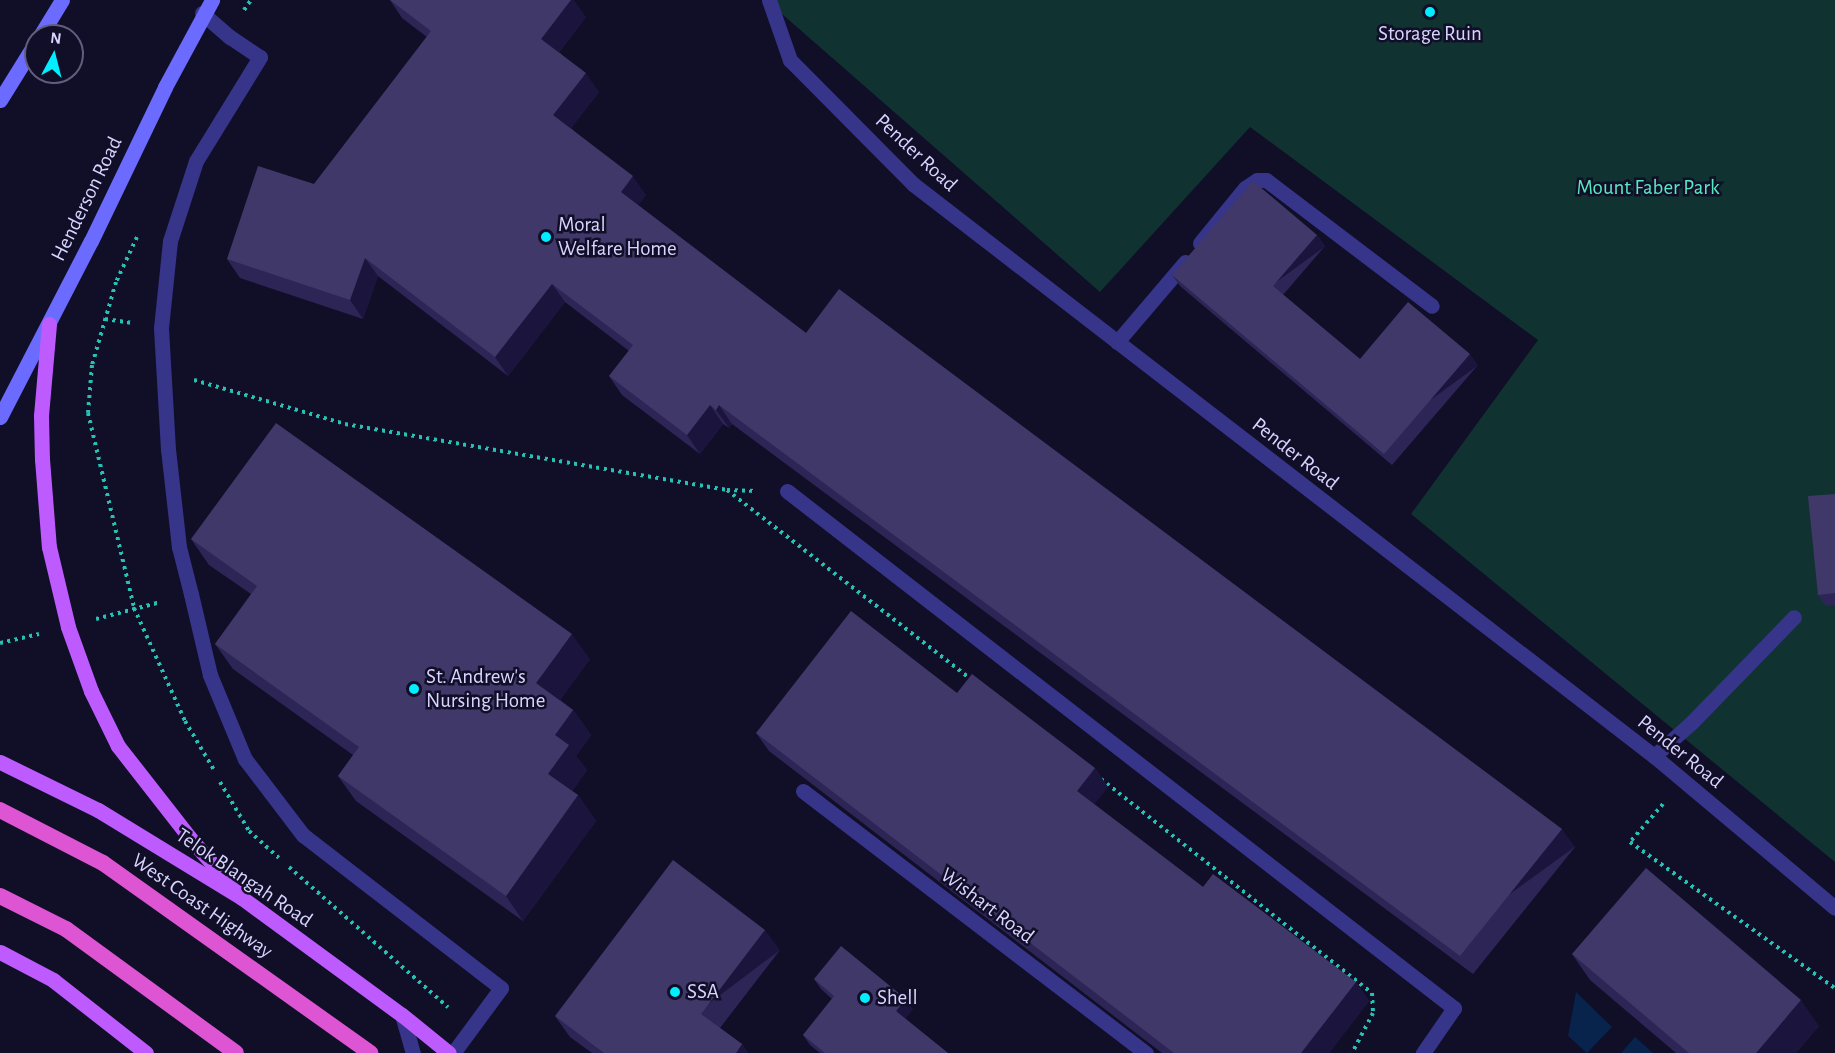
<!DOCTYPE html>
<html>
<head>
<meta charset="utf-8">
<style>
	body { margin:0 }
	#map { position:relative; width:1835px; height:1053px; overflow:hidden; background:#110e28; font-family:"Alegreya Sans",sans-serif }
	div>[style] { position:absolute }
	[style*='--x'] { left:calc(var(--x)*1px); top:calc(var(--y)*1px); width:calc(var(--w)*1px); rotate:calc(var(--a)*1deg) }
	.green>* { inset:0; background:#103230 }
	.water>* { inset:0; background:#08234c }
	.path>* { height:4px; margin-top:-2px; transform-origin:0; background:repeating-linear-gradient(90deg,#26c1b3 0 3px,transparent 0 7.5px) }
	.service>* { height:15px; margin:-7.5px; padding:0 7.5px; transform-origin:7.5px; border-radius:7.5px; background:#36358a }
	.minor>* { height:15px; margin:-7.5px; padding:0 7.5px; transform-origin:7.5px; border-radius:7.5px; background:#36358a }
	.secondary>* { height:15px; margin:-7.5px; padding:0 7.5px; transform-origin:7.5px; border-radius:7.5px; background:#6b6cff }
	.primary>* { height:15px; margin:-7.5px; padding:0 7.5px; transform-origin:7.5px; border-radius:7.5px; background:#bd5bff }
	.trunk>* { height:16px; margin:-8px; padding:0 8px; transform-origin:8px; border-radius:8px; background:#de55d4 }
	.wall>* { inset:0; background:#2e2557 }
	.shaded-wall>* { inset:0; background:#1b143c; transform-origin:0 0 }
	.building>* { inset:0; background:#403869 }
	.dots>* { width:16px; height:16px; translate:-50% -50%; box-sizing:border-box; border:3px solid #110e28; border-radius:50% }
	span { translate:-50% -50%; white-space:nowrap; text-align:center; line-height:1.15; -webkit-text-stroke:5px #110e28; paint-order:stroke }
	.poi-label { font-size:21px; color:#d8d4ff }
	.left { translate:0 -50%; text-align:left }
	.street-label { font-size:21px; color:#d8d4ff }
	.park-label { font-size:21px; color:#57e9c0 }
	.north { position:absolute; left:24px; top:24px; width:60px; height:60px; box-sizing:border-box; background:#110e28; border:2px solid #615d7e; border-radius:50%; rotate:7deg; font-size:16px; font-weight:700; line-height:24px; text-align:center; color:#d8d4ff }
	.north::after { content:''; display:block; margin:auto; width:21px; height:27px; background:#0ef; clip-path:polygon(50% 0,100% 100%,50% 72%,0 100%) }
</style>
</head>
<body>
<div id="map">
	<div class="green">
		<div style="clip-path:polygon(766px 0,1835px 0,1835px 862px,1411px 514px,1538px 340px,1250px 127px,1100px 292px)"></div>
	</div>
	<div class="water">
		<div style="clip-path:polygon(1576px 992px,1612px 1027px,1587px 1053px,1568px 1036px)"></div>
		<div style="clip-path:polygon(1635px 1037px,1653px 1053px,1621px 1053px)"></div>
	</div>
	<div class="path">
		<div style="--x:244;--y:10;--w:12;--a:-55"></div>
		<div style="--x:137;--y:237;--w:50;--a:115"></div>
		<div style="--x:116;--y:282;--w:86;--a:106.1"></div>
		<div style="--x:92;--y:365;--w:48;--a:94.8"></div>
		<div style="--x:88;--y:413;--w:200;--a:76.7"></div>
		<div style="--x:134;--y:608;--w:124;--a:65.7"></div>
		<div style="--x:185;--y:721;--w:57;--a:59.4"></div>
		<div style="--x:105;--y:319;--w:28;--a:8"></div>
		<div style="--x:194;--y:380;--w:157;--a:16.2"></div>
		<div style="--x:345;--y:424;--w:388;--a:9.8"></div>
		<div style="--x:727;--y:490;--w:30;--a:2"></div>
		<div style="--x:727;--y:490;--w:309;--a:37.8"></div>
		<div style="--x:96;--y:619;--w:67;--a:-14.7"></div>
		<div style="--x:0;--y:643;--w:40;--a:-13"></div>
		<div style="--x:1101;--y:779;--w:345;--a:38.3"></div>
		<div style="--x:1372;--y:993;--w:20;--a:87"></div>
		<div style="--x:1373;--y:1013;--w:45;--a:117.7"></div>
		<div style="--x:220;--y:782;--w:57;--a:59.4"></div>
		<div style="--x:249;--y:831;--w:40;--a:42"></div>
		<div style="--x:1663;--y:804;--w:50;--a:131"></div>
		<div style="--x:1630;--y:842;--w:252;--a:35.5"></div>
		<div style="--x:289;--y:867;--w:212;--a:41.4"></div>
	</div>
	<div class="service">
		<div style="--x:202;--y:13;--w:37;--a:41"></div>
		<div style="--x:230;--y:37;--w:36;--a:34"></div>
		<div style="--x:260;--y:57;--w:122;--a:121.6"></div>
		<div style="--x:196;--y:161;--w:84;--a:108"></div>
		<div style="--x:170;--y:241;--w:87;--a:95.9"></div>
		<div style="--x:161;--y:328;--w:121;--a:86.7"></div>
		<div style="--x:168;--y:449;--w:99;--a:83.6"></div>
		<div style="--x:179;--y:547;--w:49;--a:75.7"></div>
		<div style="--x:191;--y:594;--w:83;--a:76.8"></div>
		<div style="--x:210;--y:675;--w:91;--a:67.4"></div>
		<div style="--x:245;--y:759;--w:96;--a:52.7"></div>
		<div style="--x:303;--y:835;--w:250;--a:37.7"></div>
		<div style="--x:501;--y:988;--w:81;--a:126.4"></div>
		<div style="--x:1200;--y:243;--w:71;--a:-50.7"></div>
		<div style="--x:1245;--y:188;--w:14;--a:-34"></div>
		<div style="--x:1257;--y:180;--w:9;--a:0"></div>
		<div style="--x:1266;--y:180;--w:208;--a:37.2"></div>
		<div style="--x:1117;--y:342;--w:105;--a:-49.6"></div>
		<div style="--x:787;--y:491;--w:844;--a:37.78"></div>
		<div style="--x:1454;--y:1008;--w:55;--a:124.6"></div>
		<div style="--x:1654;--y:756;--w:51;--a:-41.8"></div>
		<div style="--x:1692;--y:722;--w:146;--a:-45.8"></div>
	</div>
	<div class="minor">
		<div style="--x:769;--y:0;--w:64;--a:70.7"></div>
		<div style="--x:790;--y:60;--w:175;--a:45.2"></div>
		<div style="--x:913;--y:184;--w:936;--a:37.67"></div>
		<div style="--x:1654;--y:756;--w:236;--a:40"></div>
		<div style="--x:803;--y:791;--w:432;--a:37.4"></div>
		<div style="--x:402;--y:1015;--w:40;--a:74"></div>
	</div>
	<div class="secondary">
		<div style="--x:40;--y:36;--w:42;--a:-58.6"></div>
		<div style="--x:0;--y:100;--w:68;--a:-58.2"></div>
		<div style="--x:0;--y:417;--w:198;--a:-62.7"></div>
		<div style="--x:91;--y:241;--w:171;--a:-64.3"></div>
		<div style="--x:165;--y:87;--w:99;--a:-61.6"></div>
	</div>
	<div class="primary">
		<div style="--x:49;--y:324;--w:92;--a:95"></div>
		<div style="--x:41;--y:416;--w:43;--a:88.7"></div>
		<div style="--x:42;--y:459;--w:88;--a:85.5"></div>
		<div style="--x:49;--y:547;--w:82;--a:76.6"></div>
		<div style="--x:68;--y:627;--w:68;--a:70.2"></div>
		<div style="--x:91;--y:691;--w:61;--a:63.9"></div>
		<div style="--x:118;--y:746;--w:115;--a:52"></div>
		<div style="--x:189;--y:837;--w:81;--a:49"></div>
		<div style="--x:0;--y:762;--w:109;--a:26.1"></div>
		<div style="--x:98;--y:810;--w:169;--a:31.4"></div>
		<div style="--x:242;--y:898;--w:198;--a:36.2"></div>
		<div style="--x:402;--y:1015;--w:60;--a:39"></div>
		<div style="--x:0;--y:952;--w:60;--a:27.8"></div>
		<div style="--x:53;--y:980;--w:118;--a:38.1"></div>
	</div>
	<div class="trunk">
		<div style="--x:0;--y:810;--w:116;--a:27.2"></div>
		<div style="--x:103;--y:863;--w:328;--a:35.4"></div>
		<div style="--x:0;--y:896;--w:74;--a:26.6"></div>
		<div style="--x:66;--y:929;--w:210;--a:36.1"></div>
	</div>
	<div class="wall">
		<div style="clip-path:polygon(390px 0,586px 17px,559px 52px,599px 92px,571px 128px,646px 195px,638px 205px,806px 333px,1575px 847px,1473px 974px,732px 424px,729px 428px,723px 424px,700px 454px,622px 395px,609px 376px,629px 351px,565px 302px,508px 376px,378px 276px,363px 319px,240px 278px,227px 259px,314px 184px,427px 37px,402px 18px)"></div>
		<div style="clip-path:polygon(1317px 235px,1325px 246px,1283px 295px,1360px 359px,1478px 365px,1392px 465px,1180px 286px,1172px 275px)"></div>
		<div style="clip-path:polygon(1835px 494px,1835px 605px,1826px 606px,1818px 595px)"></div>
		<div style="clip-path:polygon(191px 539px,590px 659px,560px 700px,573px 710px,591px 735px,576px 756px,587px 770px,572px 791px,578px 795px,596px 821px,523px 921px,356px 801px,338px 776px,353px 755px,233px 669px,215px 644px,251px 594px,209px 565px)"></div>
		<div style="clip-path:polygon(957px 693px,1095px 768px,1108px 787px,1094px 804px,1203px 887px,1356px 982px,1369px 1001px,1329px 1053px,1162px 1053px,769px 751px,756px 733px)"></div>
		<div style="clip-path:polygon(780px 950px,720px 1028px,742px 1044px,748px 1053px,592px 1053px,570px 1037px,555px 1016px)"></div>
		<div style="clip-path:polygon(1572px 954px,1819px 1026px,1796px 1053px,1676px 1053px,1590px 980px)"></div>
		<div style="clip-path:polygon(814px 979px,913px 1009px,905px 1019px,948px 1053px,820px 1053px,810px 1045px,803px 1035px,832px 999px,821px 989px)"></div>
	</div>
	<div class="shaded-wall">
		<div style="clip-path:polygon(571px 0,574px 0,586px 17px,554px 58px,541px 39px)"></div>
		<div style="clip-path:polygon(586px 73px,599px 92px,567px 134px,553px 115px)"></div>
		<div style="clip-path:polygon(633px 176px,646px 195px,634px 211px,621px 192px)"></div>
		<div style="left:1317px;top:235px;width:14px;height:67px;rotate:54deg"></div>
		<div style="clip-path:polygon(365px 258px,378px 276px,363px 319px,350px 300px)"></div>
		<div style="clip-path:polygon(552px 284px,565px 302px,508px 376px,495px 357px)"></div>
		<div style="left:1470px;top:354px;width:14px;height:132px;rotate:54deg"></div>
		<div style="clip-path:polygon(710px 405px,723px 424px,700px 454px,687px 435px)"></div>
		<div style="clip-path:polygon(719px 405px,732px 424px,729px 428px,716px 410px)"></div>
		<div style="clip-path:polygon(572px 634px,590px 659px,554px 709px,536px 683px)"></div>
		<div style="clip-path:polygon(573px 710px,591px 735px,576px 756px,587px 770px,566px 799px,548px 774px,555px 735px)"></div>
		<div style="clip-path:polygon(1095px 768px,1108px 787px,1090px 810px,1077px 791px)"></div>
		<div style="clip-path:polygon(578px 795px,596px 821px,523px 921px,506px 896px)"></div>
		<div style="left:1562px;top:829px;width:22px;height:163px;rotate:54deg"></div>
		<div style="left:765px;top:930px;width:25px;height:106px;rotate:53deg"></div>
		<div style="clip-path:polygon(1356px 982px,1369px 1001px,1329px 1053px,1301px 1053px)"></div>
		<div style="clip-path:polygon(906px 999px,913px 1009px,903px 1021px,896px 1011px)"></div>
		<div style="clip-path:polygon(1801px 1000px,1819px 1026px,1796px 1053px,1756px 1053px)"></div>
		<div style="clip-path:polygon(742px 1044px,748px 1053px,736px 1053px)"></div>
	</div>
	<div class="building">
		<div style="clip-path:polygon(390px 0,571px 0,541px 39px,586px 73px,553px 115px,633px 176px,621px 192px,806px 333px,839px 289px,1562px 829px,1460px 956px,719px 405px,716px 410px,710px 405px,687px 435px,609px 376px,633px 345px,552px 284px,495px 357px,365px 258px,350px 300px,227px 259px,258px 166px,314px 184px,431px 31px)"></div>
		<div style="clip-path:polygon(1253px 181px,1317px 235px,1273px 286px,1360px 359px,1408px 302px,1470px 354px,1384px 454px,1172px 275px)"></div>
		<div style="clip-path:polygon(276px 423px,572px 634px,536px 683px,573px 710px,555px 735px,569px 745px,548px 774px,578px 795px,506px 896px,338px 776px,359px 747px,215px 644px,257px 586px,191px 539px)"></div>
		<div style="clip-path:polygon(1835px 494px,1835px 593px,1818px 595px,1808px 496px)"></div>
		<div style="clip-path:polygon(851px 611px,957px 693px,972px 674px,1095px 768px,1077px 791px,1203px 887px,1213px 874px,1356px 982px,1301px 1053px,1174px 1053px,756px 733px)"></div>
		<div style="clip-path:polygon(673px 860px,765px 930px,701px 1014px,742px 1044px,736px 1053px,604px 1053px,555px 1016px)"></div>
		<div style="clip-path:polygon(1646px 868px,1801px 1000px,1756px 1053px,1689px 1053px,1572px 954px)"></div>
		<div style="clip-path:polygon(841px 946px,906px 999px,896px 1011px,948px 1053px,825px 1053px,803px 1035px,834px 996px,814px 979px)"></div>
	</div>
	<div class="dots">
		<div style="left:1430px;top:12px;background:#0ef"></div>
		<div style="left:546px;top:237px;background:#0ef"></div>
		<div style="left:414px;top:689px;background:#0ef"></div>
		<div style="left:675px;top:992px;background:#0ef"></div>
		<div style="left:865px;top:998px;background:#0ef"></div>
	</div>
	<div class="poi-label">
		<span style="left:1430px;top:34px">Storage Ruin</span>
		<span class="left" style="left:558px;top:237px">Moral<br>Welfare Home</span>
		<span class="left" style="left:426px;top:689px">St. Andrew's<br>Nursing Home</span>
		<span class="left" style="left:687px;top:992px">SSA</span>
		<span class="left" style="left:877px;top:998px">Shell</span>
	</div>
	<div class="street-label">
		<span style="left:916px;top:153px;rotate:43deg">Pender Road</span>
		<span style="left:87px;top:199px;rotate:-64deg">Henderson Road</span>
		<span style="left:1295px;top:454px;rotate:38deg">Pender Road</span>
		<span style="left:1680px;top:752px;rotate:39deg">Pender Road</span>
		<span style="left:244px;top:878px;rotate:34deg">Telok Blangah Road</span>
		<span style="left:202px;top:906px;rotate:35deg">West Coast Highway</span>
		<span style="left:987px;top:906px;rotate:37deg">Wishart Road</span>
	</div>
	<div class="park-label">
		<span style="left:1648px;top:188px">Mount Faber Park</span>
	</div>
	<div class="north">N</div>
</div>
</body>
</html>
